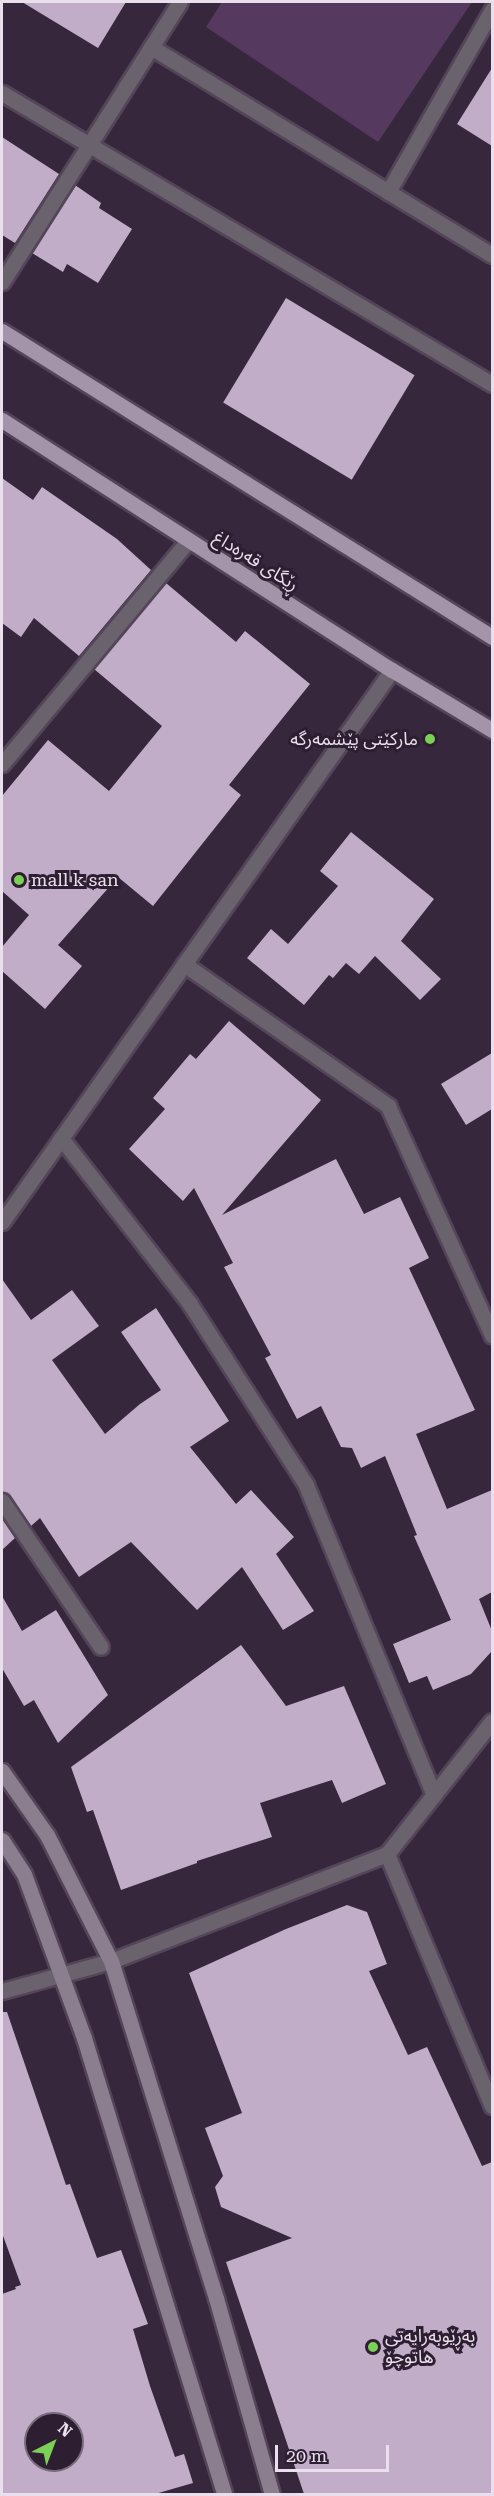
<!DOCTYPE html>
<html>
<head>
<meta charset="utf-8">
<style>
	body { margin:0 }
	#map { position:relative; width:494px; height:2496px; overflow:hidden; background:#37273d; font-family:"Roboto Serif","Noto Sans Arabic",serif }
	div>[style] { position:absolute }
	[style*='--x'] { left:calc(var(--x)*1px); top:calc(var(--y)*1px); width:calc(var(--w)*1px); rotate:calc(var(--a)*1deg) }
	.green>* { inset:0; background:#55395e }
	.building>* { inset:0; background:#c1adc8; transform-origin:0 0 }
	.roads { filter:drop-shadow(2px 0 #544559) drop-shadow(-2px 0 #544559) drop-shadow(0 2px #544559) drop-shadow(0 -2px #544559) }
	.street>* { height:15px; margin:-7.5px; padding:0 7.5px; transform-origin:7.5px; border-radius:7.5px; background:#6a626c }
	.secondary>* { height:15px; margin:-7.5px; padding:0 7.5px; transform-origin:7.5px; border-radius:7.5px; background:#8b7e8f }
	.primary>* { height:15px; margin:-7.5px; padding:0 7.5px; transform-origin:7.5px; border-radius:7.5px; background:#a494aa }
	.dots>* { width:16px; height:16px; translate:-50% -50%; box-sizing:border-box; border:3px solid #2d1e32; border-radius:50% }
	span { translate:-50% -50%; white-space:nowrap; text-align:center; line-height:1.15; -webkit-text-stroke:6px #2d1e32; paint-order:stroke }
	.street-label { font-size:18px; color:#eae0ed }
	.poi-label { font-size:18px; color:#eae0ed }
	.right { translate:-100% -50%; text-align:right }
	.left { translate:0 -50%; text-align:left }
	.frame { position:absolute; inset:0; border:3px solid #eae0ed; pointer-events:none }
	.north { position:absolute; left:24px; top:2412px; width:60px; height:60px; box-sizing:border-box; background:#2d1e32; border:2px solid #796c7d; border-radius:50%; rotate:42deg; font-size:16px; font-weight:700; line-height:24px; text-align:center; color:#eae0ed }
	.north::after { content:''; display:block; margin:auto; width:21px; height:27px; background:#7bd156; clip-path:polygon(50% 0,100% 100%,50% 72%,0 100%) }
	.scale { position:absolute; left:275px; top:2445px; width:114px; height:27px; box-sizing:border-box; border:3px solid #eae0ed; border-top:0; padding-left:8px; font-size:18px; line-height:21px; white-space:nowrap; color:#eae0ed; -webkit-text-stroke:4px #2d1e32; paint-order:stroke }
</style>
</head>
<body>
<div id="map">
	<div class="green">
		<div style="clip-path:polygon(222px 2px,472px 2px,378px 142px,206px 27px)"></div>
	</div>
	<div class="building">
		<div style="clip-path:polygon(22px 2px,126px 2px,98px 48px)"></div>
		<div style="clip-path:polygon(492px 68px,492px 146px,457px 124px)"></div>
		<div style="clip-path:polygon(2px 137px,59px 174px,15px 243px,2px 235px)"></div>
		<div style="clip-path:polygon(75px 185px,101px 203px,99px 208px,132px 229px,98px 283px,67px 264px,63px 272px,32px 253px)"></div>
		<div style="left:286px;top:298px;width:150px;height:122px;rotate:31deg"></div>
		<div style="clip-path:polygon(2px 478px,33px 500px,42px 487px,117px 539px,151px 570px,79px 656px,34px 618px,21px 637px,2px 623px)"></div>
		<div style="clip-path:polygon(166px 583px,236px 642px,245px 631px,310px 684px,229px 785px,241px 795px,153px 906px,118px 877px,58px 945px,82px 966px,45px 1009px,2px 971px,2px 947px,29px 915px,2px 891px,2px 796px,48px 740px,109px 791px,162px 726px,94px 669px)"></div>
		<div style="clip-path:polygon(351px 832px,434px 899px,401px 941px,441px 979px,420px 1000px,375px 956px,359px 974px,346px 963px,333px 978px,329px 975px,304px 1005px,247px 958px,271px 929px,288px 944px,338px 886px,320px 871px)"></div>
		<div style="clip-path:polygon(229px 1021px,321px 1100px,222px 1215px,336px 1159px,364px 1214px,400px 1197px,429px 1258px,409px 1268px,475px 1410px,416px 1434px,447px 1509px,492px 1490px,492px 1592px,479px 1599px,492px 1631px,492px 1651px,471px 1674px,433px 1690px,427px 1676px,409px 1683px,393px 1644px,451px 1620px,414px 1536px,417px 1535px,385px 1456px,361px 1468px,352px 1448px,341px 1447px,321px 1406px,297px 1419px,265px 1358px,271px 1355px,224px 1267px,233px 1263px,194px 1188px,183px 1201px,129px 1149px,165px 1109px,153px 1098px,190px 1054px,196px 1059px)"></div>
		<div style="clip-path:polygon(492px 1053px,492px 1109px,466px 1125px,441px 1084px)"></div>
		<div style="clip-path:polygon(2px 1279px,31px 1320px,72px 1290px,99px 1326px,52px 1360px,105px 1434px,140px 1404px,161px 1390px,121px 1332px,156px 1308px,229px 1421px,190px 1447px,236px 1504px,251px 1490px,294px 1537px,276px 1554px,314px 1611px,283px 1630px,242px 1567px,197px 1610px,131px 1542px,79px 1577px,40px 1518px,31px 1526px,10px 1496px,2px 1491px)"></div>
		<div style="clip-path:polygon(2px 1518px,15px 1538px,2px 1550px)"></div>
		<div style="clip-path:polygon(2px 1596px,22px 1631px,56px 1610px,108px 1695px,58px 1743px,34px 1700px,24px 1706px,2px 1668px)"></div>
		<div style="clip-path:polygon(241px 1645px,286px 1706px,344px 1686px,386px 1784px,342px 1803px,332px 1780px,260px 1803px,272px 1837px,197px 1861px,197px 1863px,121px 1890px,93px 1810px,87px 1812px,71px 1767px)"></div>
		<div style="clip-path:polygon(347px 1905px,367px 1912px,387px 1964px,369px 1971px,408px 2055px,427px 2047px,482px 2166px,492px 2162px,492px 2494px,304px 2494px,226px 2262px,292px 2238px,221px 2207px,215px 2187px,223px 2176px,205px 2128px,242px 2113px,189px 1973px,286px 1929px)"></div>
		<div style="clip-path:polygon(evenodd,2px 2012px,7px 2012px,66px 2185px,70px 2184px,97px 2258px,121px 2250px,148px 2324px,133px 2329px,150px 2386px,175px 2457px,184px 2454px,193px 2483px,155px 2494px,2px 2494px,2px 2294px,16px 2289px,15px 2287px,21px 2285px,2px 2233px,2px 2012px,36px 2424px,72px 2424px,72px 2460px,36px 2460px,36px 2424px)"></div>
	</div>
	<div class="roads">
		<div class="street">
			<div style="--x:151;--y:47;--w:399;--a:31.4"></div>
			<div style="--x:2;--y:93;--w:570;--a:30.71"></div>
			<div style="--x:388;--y:192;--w:210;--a:-60.3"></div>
			<div style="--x:2;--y:282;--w:332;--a:-57.6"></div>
			<div style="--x:2;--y:764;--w:290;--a:-50.2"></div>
			<div style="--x:184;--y:964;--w:249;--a:34.8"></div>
			<div style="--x:388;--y:1106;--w:252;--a:65.6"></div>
			<div style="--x:61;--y:1138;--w:210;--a:52.1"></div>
			<div style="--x:190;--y:1304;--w:215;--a:57.3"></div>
			<div style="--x:306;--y:1485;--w:335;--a:67.6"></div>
			<div style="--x:2;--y:1222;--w:676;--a:-54.76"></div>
			<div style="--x:2;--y:1501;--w:176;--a:55.9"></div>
			<div style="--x:387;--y:1854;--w:273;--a:67.4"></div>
			<div style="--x:2;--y:1991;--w:113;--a:-15.4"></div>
			<div style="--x:111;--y:1961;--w:296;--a:-21.2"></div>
			<div style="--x:387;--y:1854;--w:169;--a:-51.7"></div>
		</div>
		<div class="secondary">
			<div style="--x:2;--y:1771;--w:78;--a:54.9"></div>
			<div style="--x:47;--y:1835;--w:141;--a:63.1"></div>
			<div style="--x:111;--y:1961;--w:353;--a:72.7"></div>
			<div style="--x:216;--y:2298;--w:204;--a:74.1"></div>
			<div style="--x:2;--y:1840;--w:40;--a:57.1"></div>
			<div style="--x:24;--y:1874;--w:175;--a:69.9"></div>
			<div style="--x:84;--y:2038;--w:477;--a:72.9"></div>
		</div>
		<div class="primary">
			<div style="--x:2;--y:331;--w:578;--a:31.98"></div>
			<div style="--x:2;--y:420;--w:463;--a:32.7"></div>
			<div style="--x:392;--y:670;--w:117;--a:31"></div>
		</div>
	</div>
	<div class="dots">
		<div style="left:430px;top:739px;background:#7bd156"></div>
		<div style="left:19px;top:880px;background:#7bd156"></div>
		<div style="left:373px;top:2347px;background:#7bd156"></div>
	</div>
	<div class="street-label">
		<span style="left:256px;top:561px;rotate:32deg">ڕێگای قەرەداغ</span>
	</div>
	<div class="poi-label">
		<span class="right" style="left:418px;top:739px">مارکێتی پێشمەرگە</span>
		<span class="left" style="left:31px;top:880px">mall k san</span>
		<span class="left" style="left:385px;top:2347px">بەڕێوبەرایەتی<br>هاتوچۆ</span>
	</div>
	<div class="frame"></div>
	<div class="north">N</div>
	<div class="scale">20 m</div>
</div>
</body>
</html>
